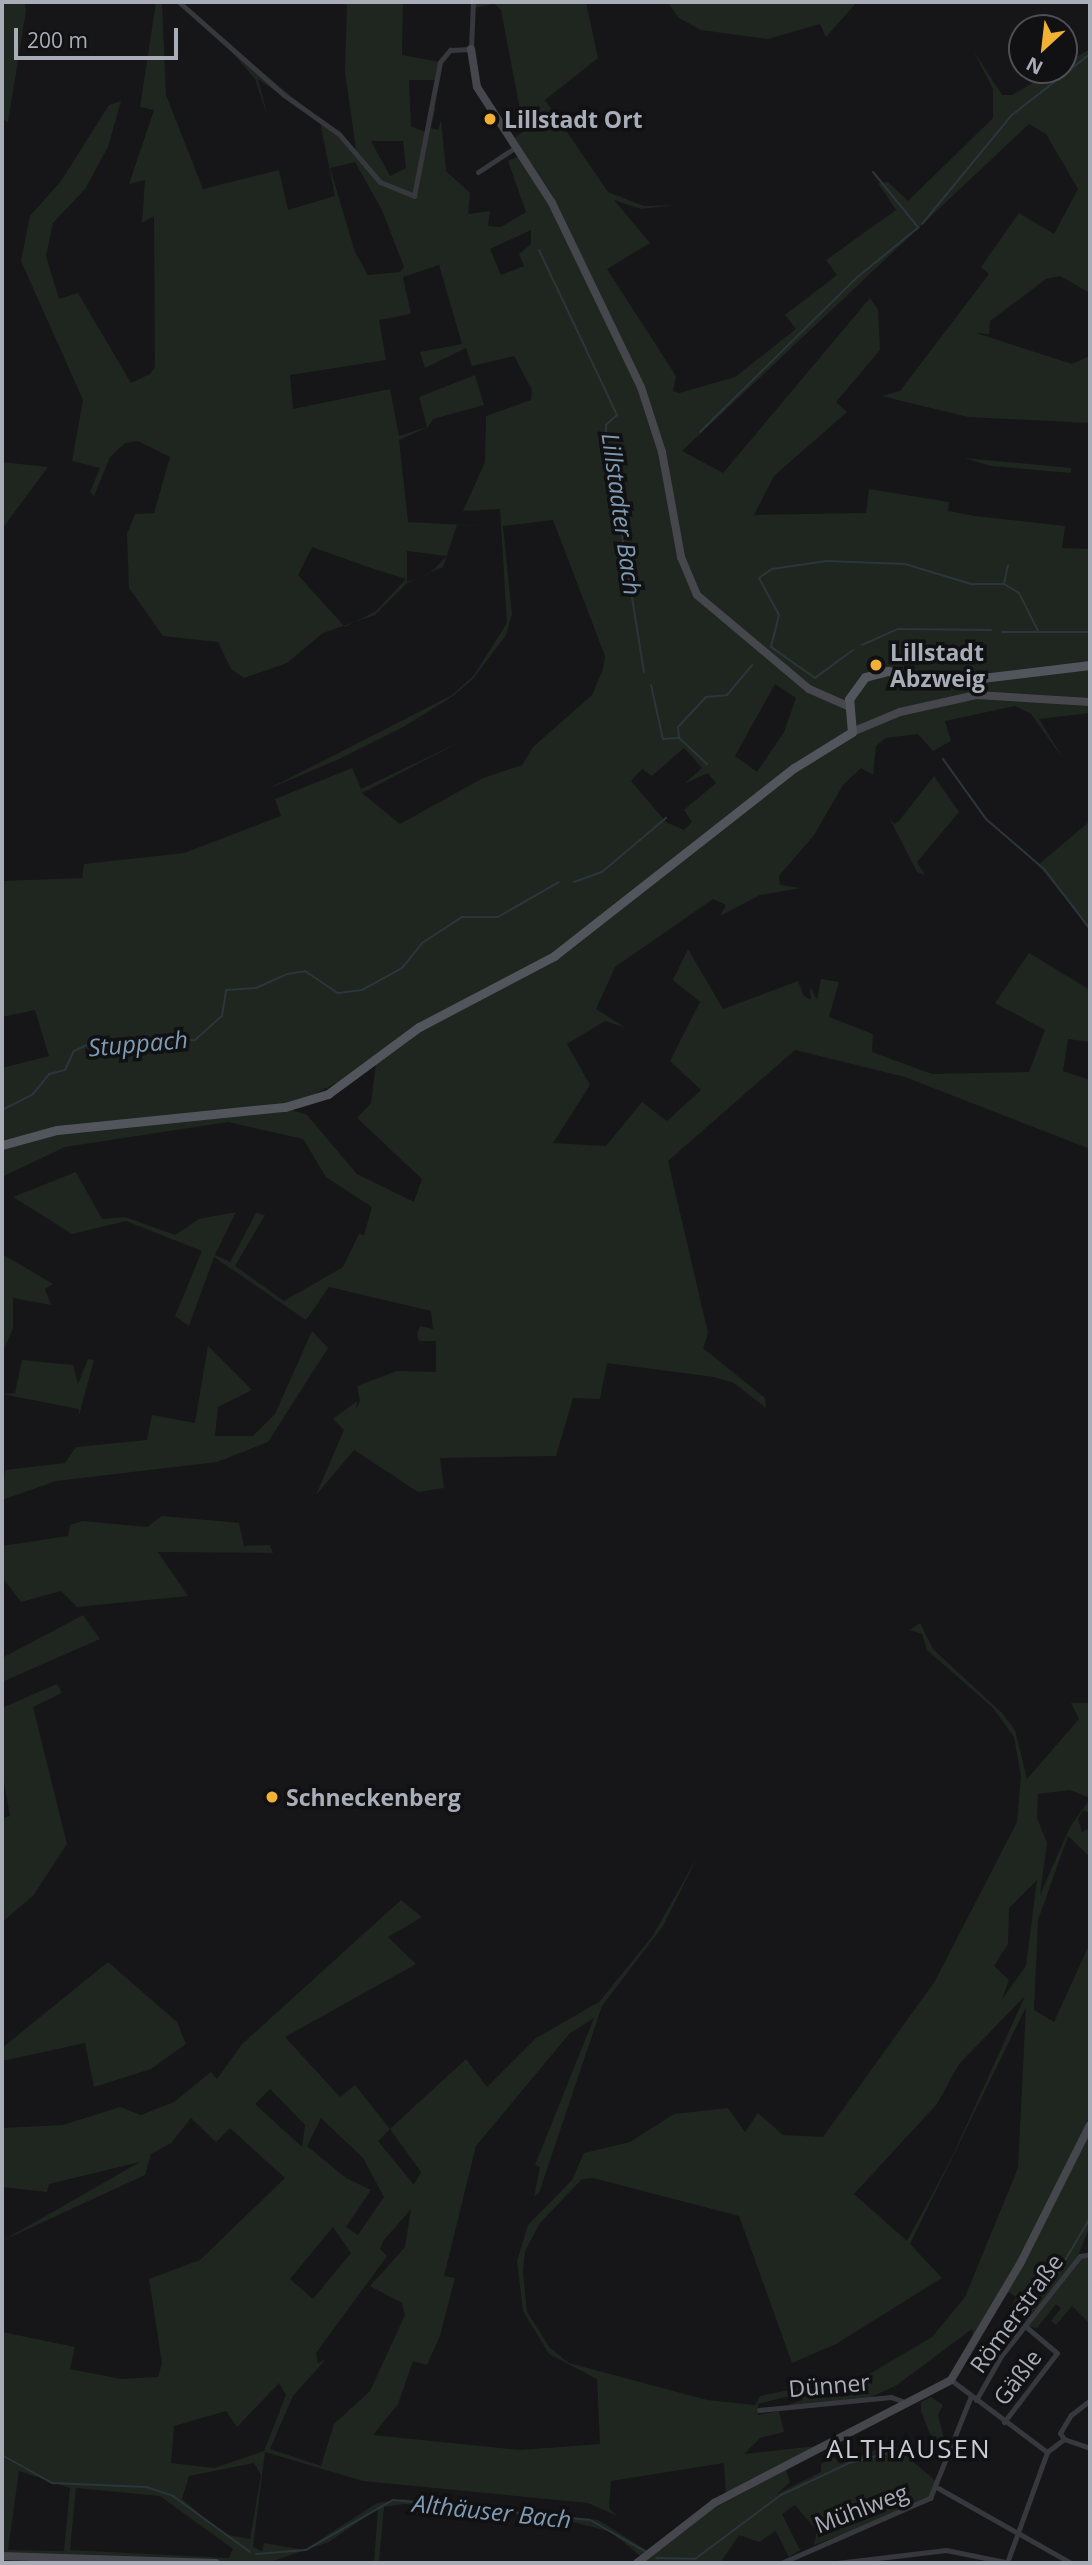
<!DOCTYPE html>
<html>
<head>
<meta charset="utf-8">
<style>
	body { margin:0 }
	#map { position:relative; width:1092px; height:2565px; overflow:hidden; background:#161618; font-family:"Open Sans",sans-serif }
	div>[style] { position:absolute }
	[style*='--x'] { left:calc(var(--x)*1px); top:calc(var(--y)*1px); width:calc(var(--w)*1px); rotate:calc(var(--a)*1deg) }
	.green>* { inset:0; background:#1e261f }
	.stream>* { height:2px; margin:-1px; padding:0 1px; transform-origin:1px; border-radius:1px; background:#2c353c }
	.street>* { height:5px; margin:-2.5px; padding:0 2.5px; transform-origin:2.5px; border-radius:2.5px; background:#37383d }
	.secondary>* { height:8px; margin:-4px; padding:0 4px; transform-origin:4px; border-radius:4px; background:#45474d }
	.primary>* { height:9px; margin:-4.5px; padding:0 4.5px; transform-origin:4.5px; border-radius:4.5px; background:#53555c }
	.dots>* { width:19px; height:19px; translate:-50% -50%; box-sizing:border-box; border:4px solid #111113; border-radius:50% }
	span { translate:-50% -50%; white-space:nowrap; text-align:center; line-height:1.15; -webkit-text-stroke:7px #111113; paint-order:stroke }
	.poi-label { font-size:23px; color:#a8adb8; font-weight:700 }
	.left { translate:0 -50%; text-align:left }
	.street-label { font-size:23px; color:#a8adb8 }
	.water-label { font-size:24px; color:#7f9bb3; font-style:italic }
	.quarter-label { font-size:26px; color:#c9ccd4; letter-spacing:2px }
	.frame { position:absolute; inset:0; border:4px solid #a8adb8; pointer-events:none }
	.north { position:absolute; left:1008px; top:14px; width:70px; height:70px; box-sizing:border-box; background:#111113; border:2px solid #4d4f55; border-radius:50%; rotate:207deg; font-size:19px; font-weight:700; line-height:28px; text-align:center; color:#a8adb8 }
	.north::after { content:''; display:block; margin:auto; width:24px; height:32px; background:#f2b134; clip-path:polygon(50% 0,100% 100%,50% 72%,0 100%) }
	.scale { position:absolute; left:14px; top:28px; width:164px; height:32px; box-sizing:border-box; border:4px solid #a8adb8; border-top:0; padding-left:9px; font-size:21px; line-height:24px; white-space:nowrap; color:#a8adb8; -webkit-text-stroke:5px #111113; paint-order:stroke }
</style>
</head>
<body>
<div id="map">
	<div class="green">
		<div style="clip-path:polygon(2px 2px,25px 2px,26px 11px,8px 122px,2px 119px)"></div>
		<div style="clip-path:polygon(evenodd,156px 2px,162px 2px,166px 95px,203px 189px,279px 170px,288px 210px,335px 196px,320px 122px,258px 79px,268px 118px,255px 79px,219px 37px,356px 149px,345px 72px,347px 5px,334px 2px,403px 2px,402px 55px,440px 62px,435px 80px,409px 80px,411px 126px,427px 133px,430px 105px,436px 108px,431px 128px,438px 130px,441px 120px,446px 171px,470px 193px,468px 214px,490px 211px,488px 226px,501px 227px,526px 212px,508px 161px,519px 156px,508px 142px,524px 131px,501px 10px,494px 4px,474px 8px,473px 2px,586px 2px,598px 58px,545px 100px,608px 192px,644px 206px,676px 205px,641px 209px,614px 200px,650px 243px,607px 269px,676px 376px,673px 391px,679px 393px,735px 377px,796px 329px,785px 315px,837px 275px,826px 260px,896px 210px,878px 183px,888px 182px,908px 201px,993px 118px,993px 89px,973px 50px,1002px 95px,1012px 95px,1090px 49px,1090px 293px,1060px 276px,1046px 279px,990px 321px,989px 334px,976px 333px,1072px 364px,1090px 356px,1090px 423px,968px 417px,881px 396px,900px 391px,989px 274px,981px 267px,1019px 213px,1054px 234px,1078px 189px,1046px 134px,1029px 124px,682px 451px,723px 473px,870px 298px,878px 310px,880px 350px,836px 402px,847px 412px,774px 476px,754px 515px,866px 513px,869px 489px,949px 502px,948px 511px,975px 516px,1065px 526px,1062px 548px,1090px 549px,1090px 713px,1039px 719px,1064px 760px,1031px 714px,1015px 706px,945px 721px,951px 741px,933px 751px,918px 734px,886px 738px,876px 746px,873px 775px,861px 768px,843px 785px,814px 835px,779px 876px,780px 885px,801px 888px,760px 895px,720px 916px,726px 905px,713px 899px,615px 967px,596px 1009px,626px 1028px,605px 1021px,567px 1044px,590px 1085px,553px 1143px,606px 1146px,642px 1102px,667px 1121px,701px 1090px,670px 1061px,700px 1002px,673px 980px,688px 949px,723px 1009px,798px 981px,804px 996px,811px 1000px,810px 986px,817px 1000px,821px 979px,839px 982px,829px 1017px,873px 1034px,872px 1052px,932px 1074px,1029px 1072px,1045px 1030px,995px 1003px,1029px 953px,1090px 990px,1090px 1042px,1068px 1039px,1063px 1071px,1090px 1080px,1090px 1149px,905px 1077px,795px 1050px,668px 1161px,708px 1333px,703px 1348px,765px 1398px,766px 1408px,734px 1383px,714px 1377px,607px 1363px,600px 1399px,573px 1398px,556px 1456px,440px 1458px,444px 1488px,418px 1492px,354px 1450px,316px 1495px,344px 1430px,333px 1419px,357px 1401px,356px 1409px,360px 1401px,357px 1386px,397px 1371px,436px 1372px,436px 1341px,419px 1341px,417px 1334px,420px 1326px,433px 1329px,431px 1311px,329px 1287px,306px 1320px,214px 1257px,189px 1326px,175px 1316px,202px 1251px,126px 1221px,72px 1234px,13px 1197px,76px 1172px,102px 1219px,125px 1217px,175px 1235px,199px 1219px,236px 1212px,215px 1255px,230px 1262px,256px 1213px,265px 1215px,235px 1266px,284px 1301px,343px 1267px,359px 1234px,364px 1235px,372px 1207px,326px 1177px,303px 1139px,228px 1122px,65px 1147px,2px 1177px,2px 1068px,49px 1056px,35px 1010px,2px 1017px,2px 881px,82px 878px,84px 864px,184px 853px,281px 816px,275px 799px,352px 768px,361px 789px,460px 742px,362px 793px,400px 824px,483px 778px,522px 765px,533px 747px,592px 695px,603px 669px,605px 656px,553px 520px,503px 526px,512px 614px,506px 635px,473px 679px,453px 696px,405px 726px,337px 760px,268px 789px,452px 695px,474px 675px,507px 623px,500px 509px,463px 511px,485px 462px,486px 416px,531px 400px,532px 390px,514px 356px,472px 366px,466px 348px,425px 368px,420px 352px,462px 344px,439px 265px,403px 277px,411px 314px,379px 320px,386px 360px,290px 375px,293px 409px,390px 389px,399px 436px,427px 427px,419px 397px,475px 375px,484px 405px,433px 419px,428px 427px,399px 440px,408px 522px,486px 526px,457px 525px,443px 567px,407px 583px,375px 615px,323px 633px,287px 663px,244px 678px,231px 669px,218px 642px,163px 636px,129px 588px,127px 534px,135px 514px,154px 513px,170px 457px,138px 441px,125px 443px,110px 457px,94px 496px,90px 492px,100px 468px,72px 461px,83px 400px,21px 261px,30px 216px,61px 181px,109px 105px,121px 101px,108px 147px,85px 189px,53px 223px,46px 256px,59px 299px,78px 293px,131px 383px,150px 374px,155px 367px,154px 216px,142px 223px,145px 180px,129px 184px,154px 110px,140px 107px,156px 2px,371px 141px,403px 141px,406px 168px,390px 176px,371px 141px,156px 2px,355px 162px,382px 210px,404px 267px,400px 272px,368px 275px,355px 252px,330px 168px,355px 162px,156px 2px,531px 230px,531px 244px,519px 254px,524px 266px,501px 275px,490px 249px,531px 230px,156px 2px,312px 547px,371px 568px,406px 579px,376px 611px,345px 627px,298px 575px,312px 547px,156px 2px,407px 551px,447px 556px,429px 574px,407px 582px,407px 551px,156px 2px,775px 684px,796px 698px,784px 732px,757px 772px,735px 756px,775px 684px,156px 2px,684px 748px,702px 768px,684px 784px,708px 773px,716px 783px,684px 810px,692px 822px,684px 830px,666px 822px,631px 781px,642px 769px,652px 776px,684px 748px,156px 2px,376px 1063px,371px 1103px,357px 1118px,422px 1179px,414px 1202px,357px 1174px,307px 1115px,287px 1108px,376px 1063px)"></div>
		<div style="clip-path:polygon(667px 2px,857px 2px,826px 37px,820px 24px,768px 39px,701px 30px,679px 18px)"></div>
		<div style="clip-path:polygon(964px 458px,1071px 468px,1071px 473px,991px 466px)"></div>
		<div style="clip-path:polygon(2px 462px,48px 467px,2px 529px)"></div>
		<div style="clip-path:polygon(934px 776px,959px 812px,917px 862px,925px 875px,917px 872px,889px 817px,894px 824px,899px 821px)"></div>
		<div style="clip-path:polygon(1090px 821px,1090px 929px,1038px 865px)"></div>
		<div style="clip-path:polygon(2px 1254px,53px 1284px,45px 1289px,51px 1305px,13px 1298px,13px 1328px,2px 1354px)"></div>
		<div style="clip-path:polygon(312px 1331px,328px 1348px,268px 1442px,217px 1462px,56px 1481px,2px 1500px,5px 1470px,65px 1463px,76px 1447px,147px 1440px,152px 1415px,195px 1423px,208px 1346px,252px 1390px,218px 1407px,215px 1436px,253px 1436px,275px 1414px)"></div>
		<div style="clip-path:polygon(88px 1359px,94px 1360px,79px 1415px,79px 1409px,2px 1394px,15px 1393px,22px 1360px,73px 1365px,78px 1384px)"></div>
		<div style="clip-path:polygon(162px 1516px,239px 1523px,244px 1546px,270px 1545px,273px 1553px,158px 1552px,188px 1596px,77px 1607px,61px 1591px,21px 1602px,2px 1577px,2px 1546px,68px 1536px,70px 1525px,82px 1521px,147px 1527px)"></div>
		<div style="clip-path:polygon(83px 1615px,100px 1639px,2px 1682px,2px 1658px)"></div>
		<div style="clip-path:polygon(evenodd,920px 1623px,933px 1649px,1002px 1713px,1015px 1730px,1027px 1779px,1079px 1719px,1071px 1703px,1090px 1703px,1090px 1798px,1070px 1790px,1038px 1794px,1037px 1818px,1047px 1843px,1040px 1895px,1070px 1827px,1090px 1799px,1090px 1814px,1083px 1810px,1078px 1819px,1082px 1832px,1090px 1828px,1090px 1857px,1068px 1836px,1038px 1920px,1034px 2010px,1054px 2022px,1090px 1943px,1090px 2226px,1078px 2256px,1090px 2254px,1090px 2324px,1072px 2306px,1056px 2325px,1051px 2321px,1061px 2308px,1056px 2304px,1037px 2328px,1025px 2326px,1018px 2335px,1003px 2325px,1016px 2297px,1009px 2292px,973px 2336px,972px 2329px,897px 2385px,865px 2400px,785px 2406px,802px 2400px,804px 2392px,841px 2383px,844px 2396px,859px 2393px,861px 2379px,932px 2337px,965px 2297px,1018px 2168px,1026px 2007px,910px 2244px,942px 2278px,836px 2344px,792px 2363px,739px 2216px,593px 2178px,582px 2179px,540px 2223px,525px 2251px,523px 2272px,527px 2312px,550px 2348px,569px 2363px,707px 2400px,755px 2405px,760px 2396px,799px 2388px,801px 2393px,758px 2404px,758px 2415px,779px 2411px,784px 2432px,760px 2438px,744px 2454px,817px 2446px,784px 2464px,790px 2482px,777px 2494px,821px 2472px,821px 2464px,834px 2457px,840px 2464px,885px 2446px,895px 2446px,939px 2484px,935px 2493px,920px 2505px,814px 2545px,817px 2531px,795px 2505px,782px 2514px,800px 2550px,789px 2557px,776px 2531px,759px 2542px,739px 2535px,720px 2563px,649px 2563px,611px 2532px,562px 2519px,405px 2504px,384px 2507px,379px 2563px,374px 2563px,378px 2508px,329px 2542px,267px 2563px,2px 2563px,2px 2332px,75px 2347px,70px 2369px,121px 2379px,158px 2377px,162px 2363px,149px 2279px,200px 2260px,285px 2178px,230px 2128px,216px 2142px,191px 2118px,171px 2143px,151px 2154px,145px 2175px,2px 2241px,140px 2162px,49px 2184px,47px 2192px,2px 2187px,2px 2128px,63px 2125px,120px 2107px,141px 2115px,174px 2102px,211px 2072px,217px 2079px,242px 2044px,401px 1900px,422px 1917px,388px 1937px,416px 1964px,285px 2037px,340px 2097px,355px 2085px,390px 2129px,466px 2059px,487px 2087px,536px 2038px,599px 2002px,652px 1937px,698px 1856px,663px 1926px,602px 2006px,539px 2193px,534px 2197px,540px 2167px,535px 2165px,594px 2018px,570px 2033px,476px 2146px,444px 2276px,455px 2278px,440px 2336px,427px 2365px,413px 2361px,398px 2404px,373px 2435px,520px 2450px,600px 2444px,597px 2379px,549px 2354px,523px 2311px,517px 2261px,528px 2225px,572px 2180px,584px 2153px,630px 2142px,674px 2114px,728px 2108px,745px 2132px,758px 2113px,783px 2135px,823px 2137px,935px 1981px,1017px 1822px,1021px 1776px,1014px 1737px,993px 1708px,927px 1650px,922px 1634px,910px 1630px,920px 1623px,1037px 1880px,1026px 1966px,1002px 1999px,1009px 1980px,994px 1966px,1008px 1944px,1009px 1908px,1037px 1880px,920px 1623px,1025px 1996px,953px 2155px,907px 2241px,854px 2194px,937px 2104px,959px 2064px,1025px 1996px,920px 1623px,270px 2089px,305px 2125px,302px 2147px,255px 2104px,270px 2089px,920px 1623px,321px 2118px,363px 2158px,384px 2197px,358px 2235px,346px 2227px,371px 2190px,346px 2178px,307px 2146px,321px 2118px,920px 1623px,390px 2129px,421px 2172px,414px 2185px,378px 2141px,390px 2129px,920px 1623px,411px 2209px,405px 2247px,370px 2286px,402px 2303px,405px 2315px,370px 2391px,334px 2424px,321px 2466px,270px 2449px,293px 2396px,326px 2359px,318px 2363px,316px 2353px,387px 2256px,380px 2249px,384px 2240px,411px 2209px,920px 1623px,333px 2227px,351px 2253px,313px 2299px,290px 2279px,333px 2227px,920px 1623px,279px 2383px,286px 2395px,264px 2451px,214px 2468px,171px 2463px,174px 2426px,226px 2411px,237px 2427px,279px 2383px,920px 1623px,265px 2452px,363px 2481px,588px 2503px,617px 2516px,609px 2508px,611px 2481px,724px 2463px,726px 2496px,653px 2554px,598px 2520px,403px 2499px,377px 2503px,304px 2550px,264px 2543px,262px 2551px,253px 2547px,265px 2452px,920px 1623px,254px 2463px,261px 2475px,250px 2539px,224px 2534px,182px 2499px,189px 2476px,254px 2463px,920px 1623px,19px 2471px,70px 2488px,64px 2551px,8px 2550px,19px 2471px,920px 1623px,76px 2488px,160px 2496px,233px 2549px,229px 2558px,70px 2550px,76px 2488px)"></div>
		<div style="clip-path:polygon(57px 1684px,62px 1693px,33px 1707px,67px 1844px,33px 1896px,2px 1922px,2px 1818px,10px 1816px,2px 1771px,2px 1708px)"></div>
		<div style="clip-path:polygon(108px 1962px,177px 2022px,186px 2044px,151px 2069px,94px 2087px,85px 2043px,2px 2061px,2px 2048px)"></div>
		<div style="clip-path:polygon(931px 2397px,943px 2405px,938px 2415px,946px 2446px,930px 2434px,921px 2411px,921px 2402px)"></div>
	</div>
	<div class="stream">
		<div style="--x:873;--y:172;--w:70;--a:50.8"></div>
		<div style="--x:922;--y:224;--w:141;--a:-50.5"></div>
		<div style="--x:1012;--y:115;--w:99;--a:-38"></div>
		<div style="--x:539;--y:250;--w:183;--a:64.7"></div>
		<div style="--x:617;--y:415;--w:15;--a:138"></div>
		<div style="--x:606;--y:425;--w:10;--a:90"></div>
		<div style="--x:606;--y:435;--w:240;--a:80.9"></div>
		<div style="--x:700;--y:432;--w:218;--a:-44.6"></div>
		<div style="--x:855;--y:279;--w:82;--a:-39.1"></div>
		<div style="--x:1004;--y:584;--w:19;--a:-78"></div>
		<div style="--x:1002;--y:632;--w:88;--a:0"></div>
		<div style="--x:862;--y:645;--w:39;--a:-24"></div>
		<div style="--x:898;--y:629;--w:93;--a:0.6"></div>
		<div style="--x:853;--y:650;--w:47;--a:143.6"></div>
		<div style="--x:815;--y:678;--w:54;--a:-144.8"></div>
		<div style="--x:771;--y:647;--w:33;--a:-76"></div>
		<div style="--x:779;--y:615;--w:42;--a:-118.4"></div>
		<div style="--x:759;--y:578;--w:16;--a:-35"></div>
		<div style="--x:772;--y:569;--w:55;--a:-8.4"></div>
		<div style="--x:826;--y:561;--w:79;--a:2.2"></div>
		<div style="--x:905;--y:564;--w:69;--a:16.9"></div>
		<div style="--x:971;--y:584;--w:33;--a:0"></div>
		<div style="--x:1004;--y:584;--w:17;--a:31"></div>
		<div style="--x:1019;--y:593;--w:42;--a:63.4"></div>
		<div style="--x:651;--y:685;--w:55;--a:77.5"></div>
		<div style="--x:663;--y:739;--w:16;--a:-4"></div>
		<div style="--x:943;--y:759;--w:74;--a:54.4"></div>
		<div style="--x:986;--y:819;--w:78;--a:40.8"></div>
		<div style="--x:1045;--y:870;--w:74;--a:52.7"></div>
		<div style="--x:707;--y:764;--w:38;--a:-137"></div>
		<div style="--x:679;--y:738;--w:11;--a:-95"></div>
		<div style="--x:678;--y:727;--w:41;--a:-47"></div>
		<div style="--x:706;--y:697;--w:21;--a:-5"></div>
		<div style="--x:727;--y:695;--w:39;--a:-50"></div>
		<div style="--x:574;--y:882;--w:30;--a:-20"></div>
		<div style="--x:602;--y:872;--w:84;--a:-40.2"></div>
		<div style="--x:2;--y:1110;--w:35;--a:-27"></div>
		<div style="--x:33;--y:1094;--w:26;--a:-51"></div>
		<div style="--x:49;--y:1074;--w:16;--a:-14"></div>
		<div style="--x:65;--y:1070;--w:21;--a:-65"></div>
		<div style="--x:74;--y:1051;--w:14;--a:-25"></div>
		<div style="--x:87;--y:1045;--w:24;--a:12"></div>
		<div style="--x:110;--y:1050;--w:51;--a:-12.4"></div>
		<div style="--x:160;--y:1039;--w:35;--a:2"></div>
		<div style="--x:195;--y:1040;--w:36;--a:-42"></div>
		<div style="--x:222;--y:1016;--w:26;--a:-81"></div>
		<div style="--x:226;--y:990;--w:30;--a:-4"></div>
		<div style="--x:256;--y:988;--w:34;--a:-24"></div>
		<div style="--x:287;--y:974;--w:18;--a:-9"></div>
		<div style="--x:305;--y:971;--w:40;--a:34"></div>
		<div style="--x:338;--y:993;--w:24;--a:-7"></div>
		<div style="--x:362;--y:990;--w:46;--a:-28.8"></div>
		<div style="--x:402;--y:968;--w:32;--a:-51"></div>
		<div style="--x:422;--y:943;--w:48;--a:-33"></div>
		<div style="--x:462;--y:917;--w:36;--a:0"></div>
		<div style="--x:498;--y:917;--w:70;--a:-29.8"></div>
		<div style="--x:1057;--y:2274;--w:65;--a:-59.5"></div>
		<div style="--x:2;--y:2455;--w:57;--a:29.2"></div>
		<div style="--x:52;--y:2483;--w:94;--a:2.4"></div>
		<div style="--x:146;--y:2487;--w:28;--a:18"></div>
		<div style="--x:173;--y:2496;--w:95;--a:36"></div>
		<div style="--x:256;--y:2554;--w:50;--a:-4.6"></div>
		<div style="--x:306;--y:2550;--w:100;--a:-29.9"></div>
		<div style="--x:393;--y:2500;--w:198;--a:5.8"></div>
		<div style="--x:590;--y:2520;--w:64;--a:29.7"></div>
		<div style="--x:656;--y:2558;--w:39;--a:1"></div>
		<div style="--x:695;--y:2559;--w:107;--a:-36.7"></div>
		<div style="--x:781;--y:2495;--w:75;--a:-25.2"></div>
		<div style="--x:849;--y:2463;--w:41;--a:-14"></div>
	</div>
	<div class="street">
		<div style="--x:179;--y:2;--w:140;--a:41.5"></div>
		<div style="--x:284;--y:95;--w:67;--a:35.3"></div>
		<div style="--x:339;--y:134;--w:63;--a:49.5"></div>
		<div style="--x:380;--y:182;--w:37;--a:22"></div>
		<div style="--x:414;--y:196;--w:136;--a:-79"></div>
		<div style="--x:440;--y:62;--w:16;--a:-50"></div>
		<div style="--x:450;--y:50;--w:21;--a:-3"></div>
		<div style="--x:471;--y:49;--w:47;--a:-87.6"></div>
		<div style="--x:478;--y:172;--w:42;--a:-33.3"></div>
		<div style="--x:951;--y:2380;--w:120;--a:36.9"></div>
		<div style="--x:976;--y:2400;--w:51;--a:-60.4"></div>
		<div style="--x:1001;--y:2356;--w:127;--a:-51.7"></div>
		<div style="--x:1080;--y:2256;--w:10;--a:-11"></div>
		<div style="--x:759;--y:2410;--w:133;--a:-5.6"></div>
		<div style="--x:891;--y:2397;--w:12;--a:20"></div>
		<div style="--x:1004;--y:2422;--w:87;--a:-52.5"></div>
		<div style="--x:1057;--y:2353;--w:42;--a:-139.8"></div>
		<div style="--x:1064;--y:2439;--w:7;--a:-124"></div>
		<div style="--x:1060;--y:2433;--w:21;--a:-59"></div>
		<div style="--x:1071;--y:2415;--w:24;--a:-38"></div>
		<div style="--x:938;--y:2488;--w:153;--a:29.4"></div>
		<div style="--x:1008;--y:2560;--w:115;--a:-70.1"></div>
		<div style="--x:1047;--y:2452;--w:21;--a:-37"></div>
		<div style="--x:1064;--y:2439;--w:28;--a:19"></div>
		<div style="--x:781;--y:2563;--w:163;--a:-23.6"></div>
		<div style="--x:930;--y:2498;--w:110;--a:-68.1"></div>
		<div style="--x:790;--y:2563;--w:43;--a:0"></div>
		<div style="--x:837;--y:2563;--w:110;--a:-6.8"></div>
		<div style="--x:946;--y:2550;--w:65;--a:11.5"></div>
	</div>
	<div class="secondary">
		<div style="--x:471;--y:49;--w:38;--a:81"></div>
		<div style="--x:477;--y:87;--w:138;--a:57.1"></div>
		<div style="--x:552;--y:203;--w:204;--a:64.2"></div>
		<div style="--x:641;--y:387;--w:68;--a:72.1"></div>
		<div style="--x:662;--y:452;--w:107;--a:79.7"></div>
		<div style="--x:681;--y:557;--w:41;--a:67.2"></div>
		<div style="--x:697;--y:595;--w:146;--a:40"></div>
		<div style="--x:809;--y:689;--w:43;--a:23.6"></div>
		<div style="--x:852;--y:732;--w:52;--a:-22.6"></div>
		<div style="--x:900;--y:712;--w:78;--a:-12.6"></div>
		<div style="--x:976;--y:695;--w:114;--a:3.5"></div>
		<div style="--x:2;--y:2556;--w:214;--a:1.9"></div>
		<div style="--x:637;--y:2563;--w:98;--a:-37.9"></div>
		<div style="--x:714;--y:2503;--w:267;--a:-27.4"></div>
		<div style="--x:951;--y:2380;--w:137;--a:-59.3"></div>
		<div style="--x:1021;--y:2262;--w:153;--a:-63.3"></div>
	</div>
	<div class="primary">
		<div style="--x:2;--y:1145;--w:57;--a:-15.3"></div>
		<div style="--x:57;--y:1130;--w:229;--a:-5.8"></div>
		<div style="--x:285;--y:1107;--w:45;--a:-16.8"></div>
		<div style="--x:328;--y:1094;--w:113;--a:-36.4"></div>
		<div style="--x:419;--y:1027;--w:153;--a:-27.7"></div>
		<div style="--x:554;--y:956;--w:305;--a:-38.1"></div>
		<div style="--x:794;--y:768;--w:68;--a:-31.8"></div>
		<div style="--x:852;--y:732;--w:33;--a:-95"></div>
		<div style="--x:849;--y:699;--w:27;--a:-54"></div>
		<div style="--x:865;--y:677;--w:24;--a:-15"></div>
		<div style="--x:888;--y:671;--w:62;--a:10.2"></div>
		<div style="--x:949;--y:682;--w:142;--a:-6.9"></div>
	</div>
	<div class="dots">
		<div style="left:490px;top:119px;background:#f2b134"></div>
		<div style="left:876px;top:665px;background:#f2b134"></div>
		<div style="left:272px;top:1797px;background:#f2b134"></div>
	</div>
	<div class="poi-label">
		<span class="left" style="left:504px;top:119px">Lillstadt Ort</span>
		<span class="left" style="left:890px;top:665px">Lillstadt<br>Abzweig</span>
		<span class="left" style="left:286px;top:1797px">Schneckenberg</span>
	</div>
	<div class="street-label">
		<span style="left:1016px;top:2313px;rotate:-54deg">Römerstraße</span>
		<span style="left:1017px;top:2377px;rotate:-53deg">Gäßle</span>
		<span style="left:829px;top:2385px;rotate:-5deg">Dünner</span>
		<span style="left:861px;top:2508px;rotate:-21deg">Mühlweg</span>
	</div>
	<div class="water-label">
		<span style="left:622px;top:514px;rotate:82deg">Lillstadter Bach</span>
		<span style="left:138px;top:1043px;rotate:-5deg">Stuppach</span>
		<span style="left:492px;top:2511px;rotate:6deg">Althäuser Bach</span>
	</div>
	<div class="quarter-label">
		<span style="left:909px;top:2449px">ALTHAUSEN</span>
	</div>
	<div class="frame"></div>
	<div class="north">N</div>
	<div class="scale">200 m</div>
</div>
</body>
</html>
